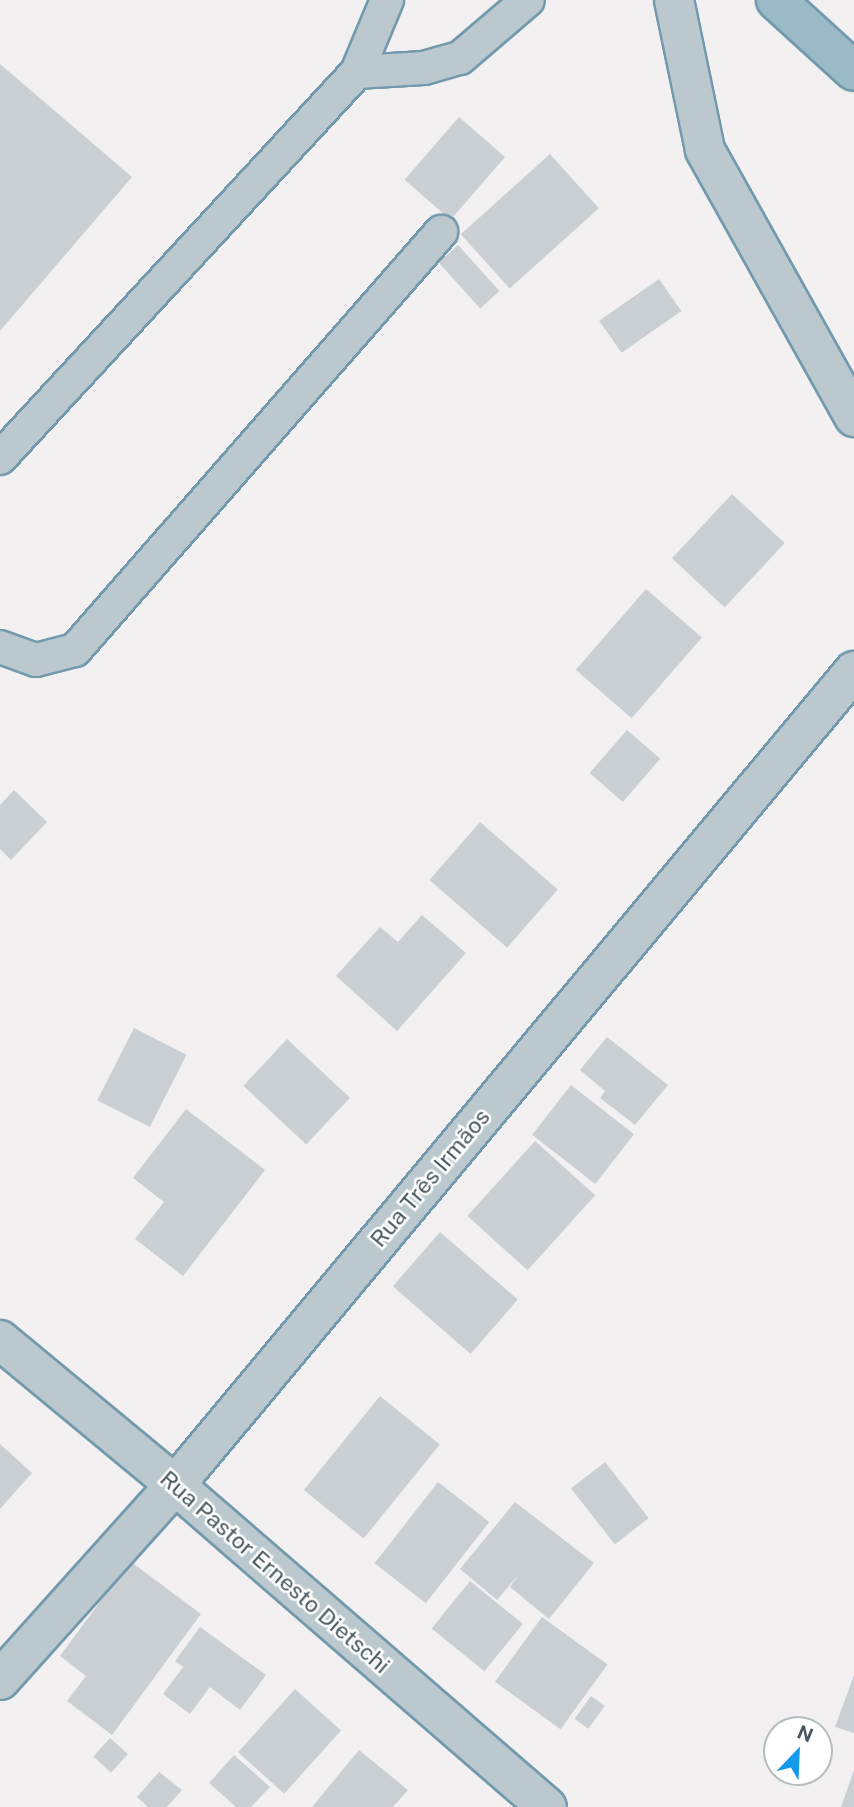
<!DOCTYPE html>
<html>
<head>
<meta charset="utf-8">
<style>
	body { margin:0 }
	#map { position:relative; width:854px; height:1807px; overflow:hidden; background:#f3f0f1; font-family:"Public Sans",sans-serif }
	div>[style] { position:absolute }
	[style*='--x'] { left:calc(var(--x)*1px); top:calc(var(--y)*1px); width:calc(var(--w)*1px); rotate:calc(var(--a)*1deg) }
	.building>* { inset:0; background:#cacfd3; transform-origin:0 0 }
	.roads { filter:drop-shadow(2px 0 #7299ad) drop-shadow(-2px 0 #7299ad) drop-shadow(0 2px #7299ad) drop-shadow(0 -2px #7299ad) }
	.service>* { height:32px; margin:-16px; padding:0 16px; transform-origin:16px; border-radius:16px; background:#bbc8ce }
	.minor>* { height:38px; margin:-19px; padding:0 19px; transform-origin:19px; border-radius:19px; background:#bbc8ce }
	.tertiary>* { height:38px; margin:-19px; padding:0 19px; transform-origin:19px; border-radius:19px; background:#bbc8ce }
	.trunk>* { height:38px; margin:-19px; padding:0 19px; transform-origin:19px; border-radius:19px; background:#9abac8 }
	span { translate:-50% -50%; white-space:nowrap; text-align:center; line-height:1.15; -webkit-text-stroke:5px #fff; paint-order:stroke }
	.street-label { font-size:23px; color:#47585f }
	.north { position:absolute; left:763px; top:1716px; width:70px; height:70px; box-sizing:border-box; background:#fff; border:2px solid #b5bcbf; border-radius:50%; rotate:23deg; font-size:19px; font-weight:700; line-height:28px; text-align:center; color:#47585f }
	.north::after { content:''; display:block; margin:auto; width:24px; height:32px; background:#129aeb; clip-path:polygon(50% 0,100% 100%,50% 72%,0 100%) }
</style>
</head>
<body>
<div id="map">
	<div class="building">
		<div style="clip-path:polygon(0 64px,132px 177px,0 331px)"></div>
		<div style="left:459px;top:117px;width:61px;height:83px;rotate:41deg"></div>
		<div style="left:550px;top:154px;width:73px;height:120px;rotate:48deg"></div>
		<div style="left:458px;top:245px;width:62px;height:26px;rotate:48deg"></div>
		<div style="left:659px;top:279px;width:39px;height:73px;rotate:55deg"></div>
		<div style="left:732px;top:494px;width:72px;height:88px;rotate:43deg"></div>
		<div style="left:646px;top:589px;width:74px;height:107px;rotate:41deg"></div>
		<div style="left:627px;top:730px;width:44px;height:57px;rotate:41deg"></div>
		<div style="clip-path:polygon(14px 790px,47px 822px,11px 860px,0 849px,0 805px)"></div>
		<div style="left:480px;top:822px;width:103px;height:77px;rotate:41deg"></div>
		<div style="clip-path:polygon(422px 915px,466px 953px,397px 1031px,336px 976px,380px 927px,398px 942px)"></div>
		<div style="left:134px;top:1028px;width:59px;height:81px;rotate:27deg"></div>
		<div style="clip-path:polygon(607px 1037px,668px 1085px,635px 1125px,600px 1098px,605px 1091px,580px 1070px)"></div>
		<div style="left:287px;top:1039px;width:86px;height:64px;rotate:43deg"></div>
		<div style="left:571px;top:1085px;width:80px;height:63px;rotate:38deg"></div>
		<div style="clip-path:polygon(186px 1109px,265px 1170px,183px 1276px,135px 1239px,164px 1202px,133px 1178px)"></div>
		<div style="left:535px;top:1141px;width:81px;height:101px;rotate:42deg"></div>
		<div style="left:440px;top:1232px;width:103px;height:72px;rotate:41deg"></div>
		<div style="left:380px;top:1396px;width:77px;height:121px;rotate:39deg"></div>
		<div style="clip-path:polygon(0 1444px,32px 1473px,0 1509px)"></div>
		<div style="left:605px;top:1462px;width:71px;height:43px;rotate:52deg"></div>
		<div style="left:438px;top:1482px;width:65px;height:103px;rotate:38deg"></div>
		<div style="clip-path:polygon(515px 1502px,594px 1563px,549px 1619px,510px 1587px,520px 1573px,497px 1600px,460px 1569px)"></div>
		<div style="clip-path:polygon(130px 1561px,201px 1614px,112px 1735px,67px 1701px,86px 1676px,60px 1656px)"></div>
		<div style="left:470px;top:1581px;width:68px;height:61px;rotate:39deg"></div>
		<div style="left:542px;top:1617px;width:81px;height:80px;rotate:36deg"></div>
		<div style="clip-path:polygon(200px 1627px,266px 1675px,240px 1710px,210px 1687px,190px 1714px,163px 1694px,183px 1667px,175px 1661px)"></div>
		<div style="clip-path:polygon(854px 1675px,854px 1733px,835px 1727px)"></div>
		<div style="left:295px;top:1689px;width:62px;height:85px;rotate:42deg"></div>
		<div style="left:591px;top:1696px;width:17px;height:28px;rotate:36deg"></div>
		<div style="left:110px;top:1738px;width:24px;height:25px;rotate:42deg"></div>
		<div style="clip-path:polygon(359px 1750px,408px 1790px,393px 1807px,312px 1807px)"></div>
		<div style="clip-path:polygon(234px 1755px,270px 1787px,251px 1807px,236px 1807px,209px 1783px)"></div>
		<div style="clip-path:polygon(854px 1770px,854px 1807px,841px 1807px)"></div>
		<div style="clip-path:polygon(159px 1772px,182px 1790px,167px 1807px,148px 1807px,137px 1797px)"></div>
	</div>
	<div class="roads">
		<div class="service">
			<div style="--x:357;--y:72;--w:67;--a:-3.4"></div>
			<div style="--x:424;--y:68;--w:37;--a:-16"></div>
			<div style="--x:460;--y:58;--w:89;--a:-40.5"></div>
			<div style="--x:0;--y:458;--w:526;--a:-47.24"></div>
			<div style="--x:357;--y:72;--w:78;--a:-67.4"></div>
			<div style="--x:0;--y:647;--w:38;--a:20"></div>
			<div style="--x:36;--y:660;--w:40;--a:-14.4"></div>
			<div style="--x:75;--y:650;--w:556;--a:-48.79"></div>
		</div>
		<div class="minor">
			<div style="--x:0;--y:1680;--w:262;--a:-48.1"></div>
			<div style="--x:175;--y:1485;--w:492;--a:40.9"></div>
		</div>
		<div class="tertiary">
			<div style="--x:674;--y:0;--w:153;--a:78.3"></div>
			<div style="--x:705;--y:150;--w:306;--a:60.8"></div>
			<div style="--x:0;--y:1340;--w:227;--a:39.6"></div>
			<div style="--x:175;--y:1485;--w:1060;--a:-50.17"></div>
		</div>
		<div class="trunk">
			<div style="--x:776;--y:0;--w:105;--a:42.3"></div>
		</div>
	</div>
	<div class="street-label">
		<span style="left:430px;top:1178px;rotate:-50deg">Rua Três Irmãos</span>
		<span style="left:275px;top:1572px;rotate:41deg">Rua Pastor Ernesto Dietschi</span>
	</div>
	<div class="north">N</div>
</div>
</body>
</html>
